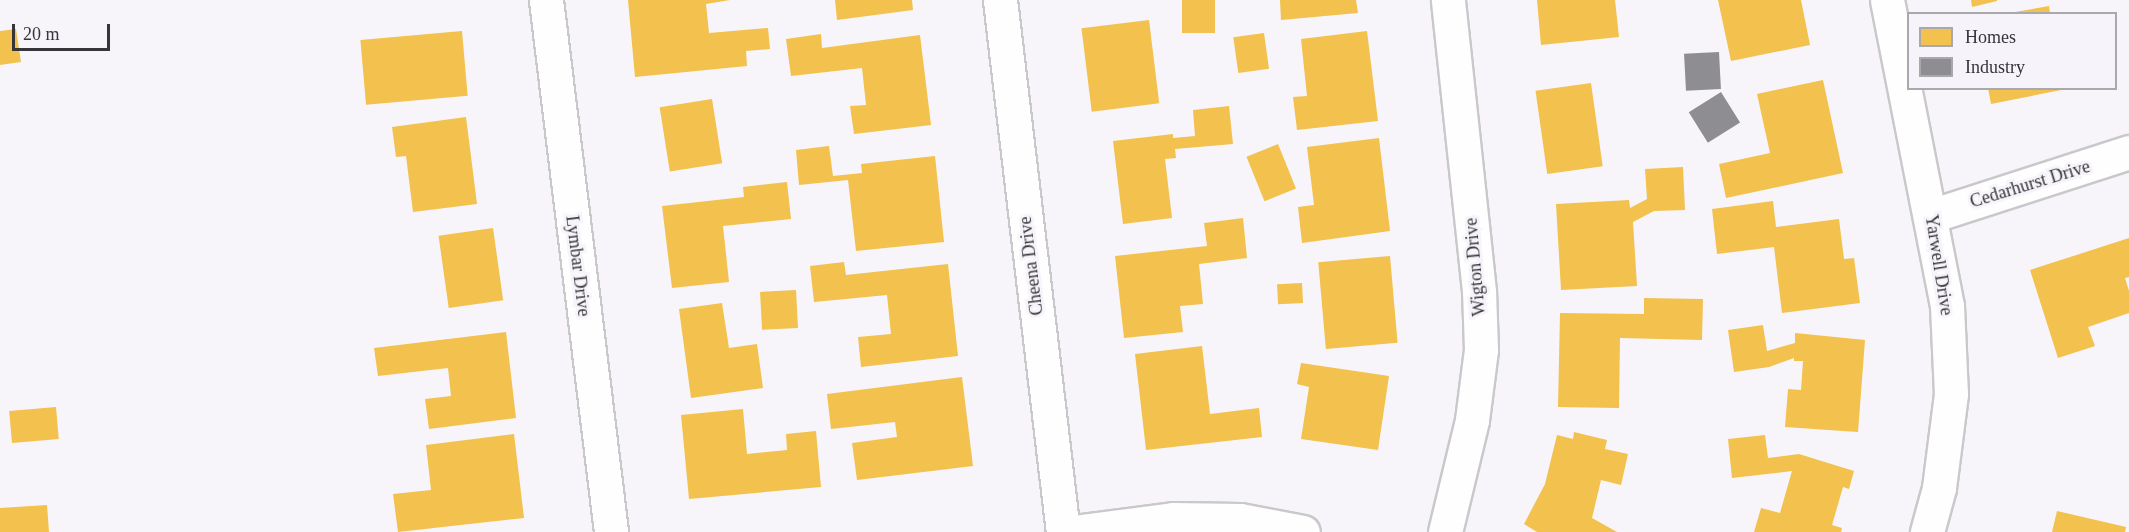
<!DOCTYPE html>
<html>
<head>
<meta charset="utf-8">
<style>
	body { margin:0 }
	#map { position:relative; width:2129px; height:532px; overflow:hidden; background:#f7f5f9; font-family:"Times New Roman",serif }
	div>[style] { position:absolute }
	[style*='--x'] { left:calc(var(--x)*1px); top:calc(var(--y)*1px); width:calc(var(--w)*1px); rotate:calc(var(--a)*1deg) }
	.homes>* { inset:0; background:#f2c14e; transform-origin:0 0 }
	.industry>* { inset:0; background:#8d8d92; transform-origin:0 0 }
	.roads { filter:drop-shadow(2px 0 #c9c8ca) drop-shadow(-2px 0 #c9c8ca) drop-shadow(0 2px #c9c8ca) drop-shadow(0 -2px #c9c8ca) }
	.minor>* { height:33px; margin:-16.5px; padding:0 16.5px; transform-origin:16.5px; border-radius:16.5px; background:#fefefe }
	span { translate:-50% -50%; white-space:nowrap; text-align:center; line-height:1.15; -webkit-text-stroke:6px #f6f4fa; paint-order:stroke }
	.street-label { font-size:18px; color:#363537 }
	.legend { position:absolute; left:1907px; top:12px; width:210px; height:78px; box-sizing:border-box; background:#f6f4fa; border:2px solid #a9a8ac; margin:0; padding:8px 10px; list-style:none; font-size:18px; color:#363537 }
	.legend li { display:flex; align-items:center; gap:12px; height:30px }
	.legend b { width:30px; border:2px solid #a9a8ac }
	.scale { position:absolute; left:12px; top:24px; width:98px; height:27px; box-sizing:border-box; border:3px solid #363537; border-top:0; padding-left:8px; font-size:18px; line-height:21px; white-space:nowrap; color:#363537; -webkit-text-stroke:4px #f6f4fa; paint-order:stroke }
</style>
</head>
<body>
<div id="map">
	<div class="homes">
		<div style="clip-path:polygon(628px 0,730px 0,706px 4px,709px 33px,768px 28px,770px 49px,746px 51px,747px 66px,635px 77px)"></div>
		<div style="clip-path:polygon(835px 0,912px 0,913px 10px,837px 20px)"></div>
		<div style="left:1182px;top:0;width:33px;height:33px"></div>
		<div style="clip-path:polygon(1280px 0,1356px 0,1358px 13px,1281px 20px)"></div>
		<div style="clip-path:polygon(1537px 0,1615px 0,1619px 37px,1541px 45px)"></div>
		<div style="clip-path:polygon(1718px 0,1801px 0,1810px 45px,1731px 61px)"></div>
		<div style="clip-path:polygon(1971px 0,1997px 0,1997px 1px,1972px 7px)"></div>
		<div style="clip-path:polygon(2049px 6px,2050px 14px,2015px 14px,2015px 12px)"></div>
		<div style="left:1149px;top:20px;width:84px;height:68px;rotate:83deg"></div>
		<div style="clip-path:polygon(16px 29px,21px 62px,0 65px,0 31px)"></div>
		<div style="left:462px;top:31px;width:65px;height:102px;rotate:85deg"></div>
		<div style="clip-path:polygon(1367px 31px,1378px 121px,1297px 130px,1293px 97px,1307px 96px,1301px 39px)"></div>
		<div style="left:1264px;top:33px;width:36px;height:31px;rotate:82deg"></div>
		<div style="clip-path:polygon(821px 34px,822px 48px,920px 35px,931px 125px,854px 134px,850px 106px,866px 105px,862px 68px,791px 76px,786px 39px)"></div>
		<div style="clip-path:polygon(1823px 80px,1843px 173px,1726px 198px,1719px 164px,1770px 153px,1757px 94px)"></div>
		<div style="left:1591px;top:83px;width:84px;height:56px;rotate:82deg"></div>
		<div style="clip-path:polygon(1988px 88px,2061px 88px,2061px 90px,1991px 104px)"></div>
		<div style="left:712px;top:99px;width:65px;height:53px;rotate:81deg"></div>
		<div style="clip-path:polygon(1229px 106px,1233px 144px,1175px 149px,1176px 158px,1165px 159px,1172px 218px,1123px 224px,1113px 141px,1173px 134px,1173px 138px,1195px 136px,1193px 110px)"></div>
		<div style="clip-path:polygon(466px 117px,477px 204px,413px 212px,406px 156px,396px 157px,392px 127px)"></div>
		<div style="clip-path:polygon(1379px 138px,1390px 231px,1302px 243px,1298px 207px,1314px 205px,1307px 147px)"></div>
		<div style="left:1278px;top:144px;width:48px;height:34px;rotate:68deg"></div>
		<div style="clip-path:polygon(829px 146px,833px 176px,862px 173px,861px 164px,935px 156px,944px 242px,856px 251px,848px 180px,799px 185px,796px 150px)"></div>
		<div style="clip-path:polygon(1683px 167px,1685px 210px,1654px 211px,1633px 222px,1637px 286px,1561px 290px,1556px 204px,1629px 200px,1630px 208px,1647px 199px,1645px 169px)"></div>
		<div style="clip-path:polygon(787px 182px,791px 219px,723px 226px,729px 282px,672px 288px,662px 206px,744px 197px,743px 187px)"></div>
		<div style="clip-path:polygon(1773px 201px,1776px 227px,1839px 219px,1844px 259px,1854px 258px,1860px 303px,1782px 313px,1774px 247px,1717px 254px,1712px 209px)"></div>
		<div style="clip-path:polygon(1243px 218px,1247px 258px,1199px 264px,1203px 304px,1180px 306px,1183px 332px,1124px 338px,1115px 256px,1207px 246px,1204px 223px)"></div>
		<div style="left:493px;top:228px;width:73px;height:55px;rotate:82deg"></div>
		<div style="clip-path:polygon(2129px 238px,2129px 277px,2125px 278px,2129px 291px,2129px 313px,2088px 327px,2095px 346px,2058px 358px,2030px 270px)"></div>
		<div style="left:1390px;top:256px;width:87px;height:72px;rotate:85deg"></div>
		<div style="clip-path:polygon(844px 262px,846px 275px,948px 264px,958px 356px,861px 367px,858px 337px,891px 334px,887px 295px,814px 302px,810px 266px)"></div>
		<div style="left:1302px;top:283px;width:20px;height:25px;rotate:87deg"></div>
		<div style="left:796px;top:290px;width:38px;height:36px;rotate:87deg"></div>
		<div style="clip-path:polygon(1644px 298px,1703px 299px,1702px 340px,1620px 338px,1619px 408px,1558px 407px,1560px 313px,1644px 314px)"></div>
		<div style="clip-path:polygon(722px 303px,729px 348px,757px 344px,763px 388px,691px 398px,679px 309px)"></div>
		<div style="clip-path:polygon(1763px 325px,1767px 351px,1795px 343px,1795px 333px,1865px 340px,1858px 432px,1785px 427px,1788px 389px,1801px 390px,1803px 361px,1794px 361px,1794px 358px,1769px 367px,1734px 372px,1728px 330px)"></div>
		<div style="clip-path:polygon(506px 332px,516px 418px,429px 429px,425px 399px,451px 396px,448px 368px,378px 376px,374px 348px)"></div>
		<div style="clip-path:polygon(1202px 346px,1210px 414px,1259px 408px,1262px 437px,1146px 450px,1135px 354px)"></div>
		<div style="clip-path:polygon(1301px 363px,1389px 376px,1378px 450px,1301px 439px,1309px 387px,1297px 384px)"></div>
		<div style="clip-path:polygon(962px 377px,973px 466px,857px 480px,852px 443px,897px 437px,895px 422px,831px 429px,827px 394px)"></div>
		<div style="left:56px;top:407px;width:32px;height:47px;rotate:85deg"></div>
		<div style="clip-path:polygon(743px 409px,747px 454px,787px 450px,786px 434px,816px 431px,821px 487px,689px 499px,681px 415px)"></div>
		<div style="clip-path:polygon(1574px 432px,1607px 440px,1605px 449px,1628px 454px,1621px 485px,1601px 480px,1592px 518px,1617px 532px,1537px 532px,1524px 524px,1545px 484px,1557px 435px,1573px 439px)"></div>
		<div style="clip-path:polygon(514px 434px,524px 518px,398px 532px,393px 494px,431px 490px,426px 445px)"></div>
		<div style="clip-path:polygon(1765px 435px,1768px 458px,1799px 454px,1854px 471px,1849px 489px,1843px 487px,1832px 525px,1842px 528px,1841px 532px,1754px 532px,1761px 508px,1780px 513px,1792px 471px,1732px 478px,1728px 439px)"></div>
		<div style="clip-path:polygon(47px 505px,49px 532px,0 532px,0 508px)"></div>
		<div style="clip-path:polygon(2057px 511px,2126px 527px,2125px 532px,2052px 532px)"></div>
	</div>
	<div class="industry">
		<div style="left:1719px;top:52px;width:37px;height:35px;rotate:87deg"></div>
		<div style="left:1721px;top:92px;width:36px;height:38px;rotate:58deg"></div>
	</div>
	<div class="roads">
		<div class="minor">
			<div style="--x:546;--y:0;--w:536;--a:83.03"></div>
			<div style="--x:1000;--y:0;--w:536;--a:83.25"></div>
			<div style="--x:1887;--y:0;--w:312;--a:78.9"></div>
			<div style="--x:1947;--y:306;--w:88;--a:87.4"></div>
			<div style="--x:1951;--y:394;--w:95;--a:97.3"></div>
			<div style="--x:1939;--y:488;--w:46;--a:105.3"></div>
			<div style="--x:1931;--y:216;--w:208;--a:-17.9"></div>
			<div style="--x:1073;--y:532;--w:101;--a:-7.4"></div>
			<div style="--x:1173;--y:519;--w:67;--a:0.9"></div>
			<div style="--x:1240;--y:520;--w:64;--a:10.8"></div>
			<div style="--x:1445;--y:532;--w:115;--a:-76.4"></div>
			<div style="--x:1472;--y:420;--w:71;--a:-82.7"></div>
			<div style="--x:1481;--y:350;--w:59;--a:-91.9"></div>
			<div style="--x:1479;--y:291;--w:293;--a:-96.1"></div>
		</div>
	</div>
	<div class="street-label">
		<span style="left:2030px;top:184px;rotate:-17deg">Cedarhurst Drive</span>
		<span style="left:1939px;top:265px;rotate:81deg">Yarwell Drive</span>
		<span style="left:578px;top:266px;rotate:83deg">Lymbar Drive</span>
		<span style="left:1031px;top:266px;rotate:-97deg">Cheena Drive</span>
		<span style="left:1475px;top:267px;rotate:-95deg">Wigton Drive</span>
	</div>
	<ul class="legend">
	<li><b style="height:16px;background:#f2c14e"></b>Homes</li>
	<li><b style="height:16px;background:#8d8d92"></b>Industry</li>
	</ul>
	<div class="scale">20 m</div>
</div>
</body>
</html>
